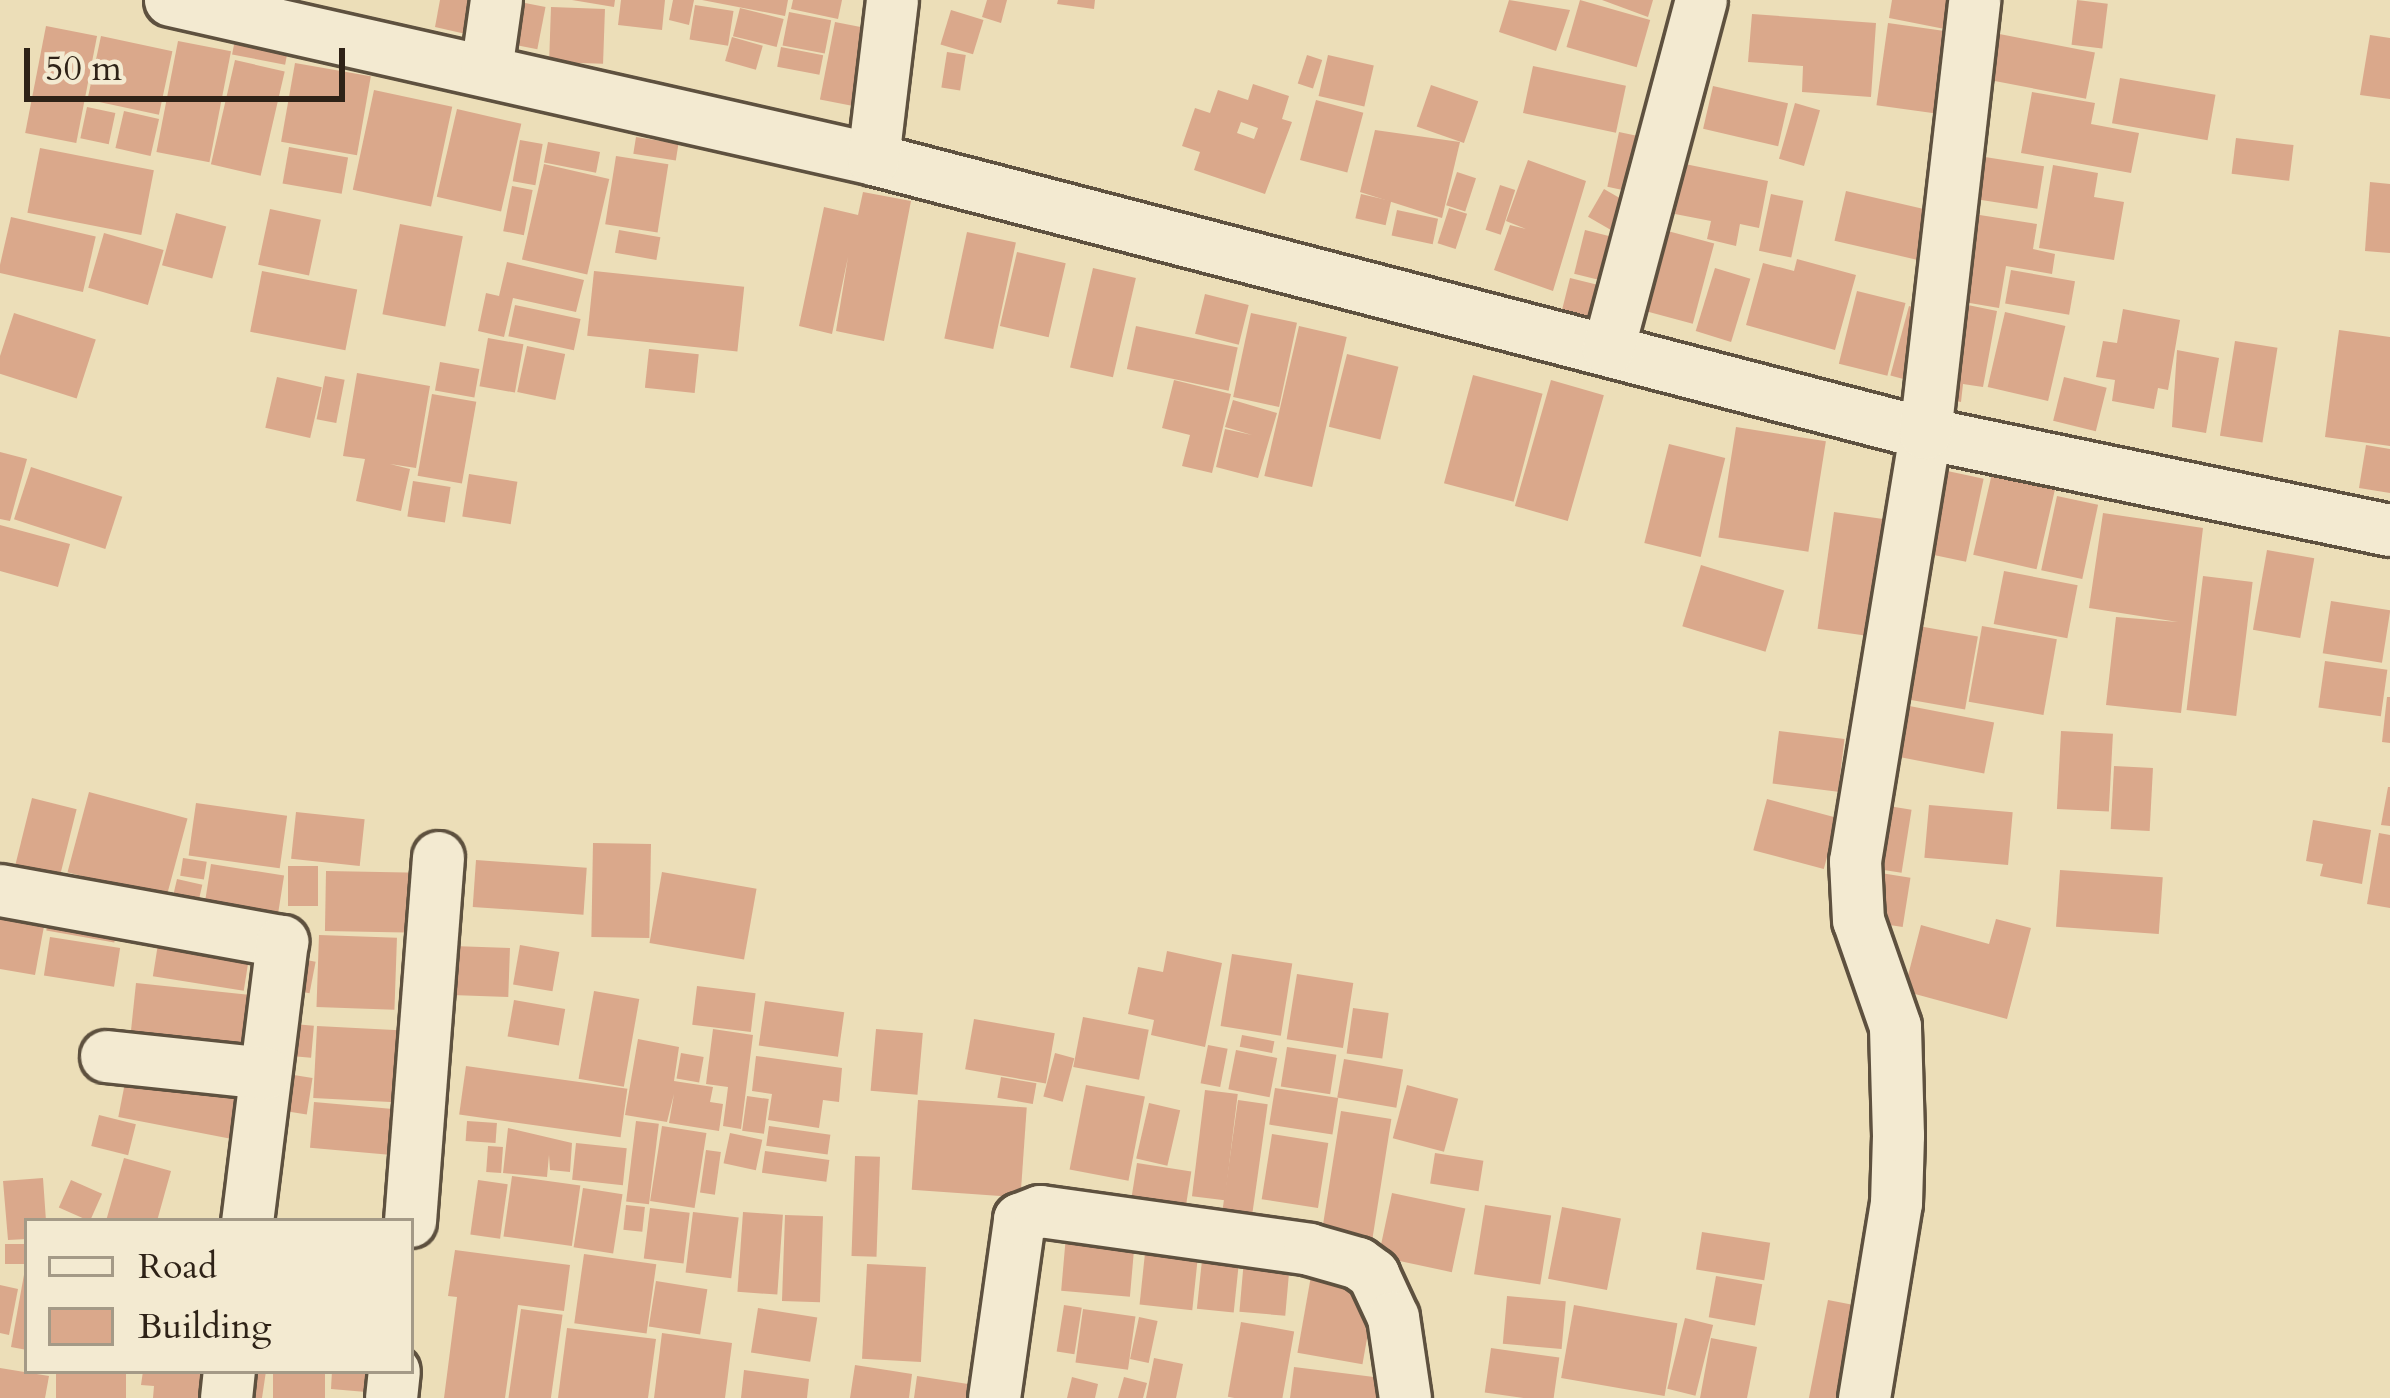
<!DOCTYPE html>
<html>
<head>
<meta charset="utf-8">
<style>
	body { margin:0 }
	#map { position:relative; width:2390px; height:1398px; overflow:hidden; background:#ecdeb8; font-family:Cardo,serif }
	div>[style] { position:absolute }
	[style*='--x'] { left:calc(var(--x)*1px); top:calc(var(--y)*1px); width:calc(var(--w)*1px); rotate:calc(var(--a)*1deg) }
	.building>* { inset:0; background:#daa88b; transform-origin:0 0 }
	.roads { filter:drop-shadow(3px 0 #5e513f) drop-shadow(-3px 0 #5e513f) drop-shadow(0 3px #5e513f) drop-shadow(0 -3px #5e513f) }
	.minor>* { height:51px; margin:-25.5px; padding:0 25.5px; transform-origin:25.5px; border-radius:25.5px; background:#f3ead1 }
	span { translate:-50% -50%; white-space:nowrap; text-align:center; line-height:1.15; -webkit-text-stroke:9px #f3ead1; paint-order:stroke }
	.legend { position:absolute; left:24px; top:1218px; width:390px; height:156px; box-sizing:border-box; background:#f3ead1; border:3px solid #a49a87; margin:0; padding:15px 21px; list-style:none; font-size:36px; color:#2e2217 }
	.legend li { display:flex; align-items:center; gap:24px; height:60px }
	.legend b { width:60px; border:3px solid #a49a87 }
	.scale { position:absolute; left:24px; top:48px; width:321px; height:54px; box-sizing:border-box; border:6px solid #2e2217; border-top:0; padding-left:15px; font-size:36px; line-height:42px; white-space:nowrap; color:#2e2217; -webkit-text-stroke:9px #f3ead1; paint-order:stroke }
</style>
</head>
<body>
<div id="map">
	<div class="building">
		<div style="clip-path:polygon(440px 0,486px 0,479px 37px,435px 27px)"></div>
		<div style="clip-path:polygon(572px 0,615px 0,614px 7px)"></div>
		<div style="clip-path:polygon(621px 0,665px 0,662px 30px,618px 25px)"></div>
		<div style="clip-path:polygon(673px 0,694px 0,689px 25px,669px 20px)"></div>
		<div style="clip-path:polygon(702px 0,788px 0,785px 16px)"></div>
		<div style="clip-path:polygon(793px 0,842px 0,838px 19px,791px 9px)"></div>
		<div style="clip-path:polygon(987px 0,1007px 0,1001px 23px,982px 17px)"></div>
		<div style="clip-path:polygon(1058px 0,1095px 0,1094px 9px,1057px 4px)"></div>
		<div style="clip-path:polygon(1509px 0,1570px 10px,1556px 51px,1499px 32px)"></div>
		<div style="left:1580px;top:0;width:73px;height:49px;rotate:16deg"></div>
		<div style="clip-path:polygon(1602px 0,1653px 0,1648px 17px)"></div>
		<div style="clip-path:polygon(1892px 0,1966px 0,1960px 32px,1889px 18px)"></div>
		<div style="left:2077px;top:0;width:31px;height:45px;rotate:7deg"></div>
		<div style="left:520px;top:2px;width:26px;height:43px;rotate:11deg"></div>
		<div style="left:695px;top:5px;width:39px;height:35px;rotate:9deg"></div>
		<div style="left:551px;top:7px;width:54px;height:55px;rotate:2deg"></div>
		<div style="left:740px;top:8px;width:45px;height:29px;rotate:14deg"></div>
		<div style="left:951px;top:10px;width:34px;height:36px;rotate:17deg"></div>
		<div style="left:789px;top:12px;width:43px;height:34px;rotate:11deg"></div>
		<div style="clip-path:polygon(1752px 14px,1876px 23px,1871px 97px,1802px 92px,1803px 66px,1748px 62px)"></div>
		<div style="left:835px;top:22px;width:43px;height:79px;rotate:11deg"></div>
		<div style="left:1888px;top:23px;width:82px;height:83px;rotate:8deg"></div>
		<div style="left:238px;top:24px;width:54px;height:31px;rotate:11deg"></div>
		<div style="left:46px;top:26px;width:52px;height:109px;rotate:11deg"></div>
		<div style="left:1984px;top:31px;width:113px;height:47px;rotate:11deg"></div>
		<div style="clip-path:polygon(2370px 35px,2390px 38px,2390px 99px,2360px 95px)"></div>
		<div style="left:101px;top:36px;width:73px;height:65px;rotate:12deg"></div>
		<div style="left:732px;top:37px;width:32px;height:25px;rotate:16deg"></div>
		<div style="left:178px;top:41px;width:54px;height:113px;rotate:11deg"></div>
		<div style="left:781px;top:47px;width:43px;height:20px;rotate:11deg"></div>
		<div style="left:947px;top:52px;width:19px;height:36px;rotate:9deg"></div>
		<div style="left:1307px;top:55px;width:16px;height:30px;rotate:18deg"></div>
		<div style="left:1328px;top:55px;width:47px;height:42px;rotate:13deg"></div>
		<div style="left:235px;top:60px;width:51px;height:107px;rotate:13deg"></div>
		<div style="left:295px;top:63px;width:77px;height:80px;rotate:10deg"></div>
		<div style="left:1533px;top:66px;width:95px;height:48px;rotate:12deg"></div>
		<div style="left:2120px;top:78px;width:97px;height:46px;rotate:10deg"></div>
		<div style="clip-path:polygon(evenodd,1253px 84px,1289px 96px,1282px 119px,1292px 122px,1265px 194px,1194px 170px,1200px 152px,1182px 146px,1195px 108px,1210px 113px,1218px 90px,1248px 100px,1253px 84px,1241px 122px,1258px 128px,1254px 139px,1237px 133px,1241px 122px)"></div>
		<div style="left:1431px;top:85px;width:50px;height:44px;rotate:19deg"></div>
		<div style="left:1713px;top:86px;width:77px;height:44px;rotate:13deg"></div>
		<div style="left:374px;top:90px;width:80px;height:102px;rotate:12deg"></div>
		<div style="clip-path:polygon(2032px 92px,2095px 103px,2091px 124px,2139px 133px,2131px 173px,2021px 153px)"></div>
		<div style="left:1316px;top:100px;width:49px;height:62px;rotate:15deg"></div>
		<div style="left:1795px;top:103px;width:26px;height:58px;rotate:16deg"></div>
		<div style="left:87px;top:107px;width:29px;height:32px;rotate:12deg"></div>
		<div style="left:457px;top:109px;width:66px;height:90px;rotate:13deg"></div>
		<div style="left:124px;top:111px;width:36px;height:38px;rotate:13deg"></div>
		<div style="clip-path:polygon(1375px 130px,1460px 142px,1442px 218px,1360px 192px)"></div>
		<div style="left:1619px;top:132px;width:30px;height:56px;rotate:12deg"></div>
		<div style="left:636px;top:137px;width:43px;height:17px;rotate:9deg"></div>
		<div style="left:2236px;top:138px;width:58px;height:36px;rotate:7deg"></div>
		<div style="left:520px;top:140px;width:23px;height:42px;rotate:10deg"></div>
		<div style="left:548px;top:142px;width:53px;height:21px;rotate:11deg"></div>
		<div style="left:289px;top:147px;width:60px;height:37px;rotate:10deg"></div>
		<div style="left:40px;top:148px;width:116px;height:66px;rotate:11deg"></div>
		<div style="left:1966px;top:154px;width:79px;height:43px;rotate:9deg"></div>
		<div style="left:616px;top:156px;width:53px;height:69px;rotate:9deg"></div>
		<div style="clip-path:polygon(1528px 160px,1586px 181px,1553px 291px,1494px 270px,1510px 225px,1526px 229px,1506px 221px)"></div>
		<div style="left:544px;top:164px;width:67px;height:98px;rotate:13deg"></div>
		<div style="clip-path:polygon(1685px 164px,1768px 181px,1759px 228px,1740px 224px,1736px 246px,1707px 239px,1711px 221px,1675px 214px)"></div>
		<div style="clip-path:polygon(2053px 165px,2098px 173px,2094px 197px,2124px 202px,2114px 260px,2039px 248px)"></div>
		<div style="left:1457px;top:172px;width:20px;height:35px;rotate:18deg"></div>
		<div style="clip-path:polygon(2370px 182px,2390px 184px,2390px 253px,2365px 251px)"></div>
		<div style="left:1500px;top:185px;width:16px;height:47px;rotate:18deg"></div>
		<div style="left:512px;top:186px;width:21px;height:46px;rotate:11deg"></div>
		<div style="left:1604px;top:189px;width:40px;height:32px;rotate:30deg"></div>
		<div style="left:1846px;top:191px;width:92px;height:51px;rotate:13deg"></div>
		<div style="clip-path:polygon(863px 192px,911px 201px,884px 341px,836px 331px,848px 257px,832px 334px,799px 326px,824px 207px,858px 215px)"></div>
		<div style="left:1361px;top:194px;width:31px;height:25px;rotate:13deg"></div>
		<div style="left:1771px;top:194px;width:33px;height:58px;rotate:12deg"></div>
		<div style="left:1449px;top:208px;width:19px;height:37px;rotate:18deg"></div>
		<div style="left:270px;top:209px;width:52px;height:57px;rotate:12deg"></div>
		<div style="left:1397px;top:210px;width:42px;height:26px;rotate:12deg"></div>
		<div style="left:176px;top:213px;width:52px;height:54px;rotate:15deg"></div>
		<div style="clip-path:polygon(1967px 213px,2037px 224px,2033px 249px,2055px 254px,2052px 274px,2006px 266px,1999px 308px,1958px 301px)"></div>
		<div style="left:11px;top:217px;width:87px;height:57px;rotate:13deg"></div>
		<div style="left:400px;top:224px;width:64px;height:92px;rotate:11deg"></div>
		<div style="left:619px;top:230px;width:42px;height:23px;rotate:10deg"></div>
		<div style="left:1585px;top:230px;width:45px;height:45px;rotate:14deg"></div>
		<div style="left:1664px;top:230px;width:52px;height:83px;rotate:15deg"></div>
		<div style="left:967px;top:232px;width:50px;height:109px;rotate:12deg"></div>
		<div style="left:104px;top:233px;width:62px;height:57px;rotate:16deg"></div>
		<div style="left:1017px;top:252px;width:50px;height:76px;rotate:13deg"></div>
		<div style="clip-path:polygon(1797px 259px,1856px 275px,1835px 350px,1746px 325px,1763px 263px,1794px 271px)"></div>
		<div style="clip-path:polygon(507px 262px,584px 280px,576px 312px,513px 298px,504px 337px,478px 331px,486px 293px,499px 296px)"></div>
		<div style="left:1093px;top:268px;width:44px;height:102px;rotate:13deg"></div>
		<div style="left:1715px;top:268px;width:37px;height:66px;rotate:17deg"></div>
		<div style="left:2011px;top:270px;width:65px;height:34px;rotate:10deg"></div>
		<div style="left:262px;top:271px;width:97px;height:62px;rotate:11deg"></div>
		<div style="left:594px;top:271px;width:151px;height:65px;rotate:6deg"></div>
		<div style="left:1570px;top:278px;width:49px;height:34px;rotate:14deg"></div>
		<div style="left:1857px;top:291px;width:50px;height:75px;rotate:14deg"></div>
		<div style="left:1205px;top:294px;width:45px;height:41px;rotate:14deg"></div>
		<div style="clip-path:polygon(1958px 303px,1997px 311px,1983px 387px,1963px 384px,1961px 402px,1940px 398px)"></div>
		<div style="left:515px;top:305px;width:67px;height:32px;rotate:12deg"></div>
		<div style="left:1909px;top:306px;width:28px;height:72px;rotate:15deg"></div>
		<div style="clip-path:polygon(2123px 309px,2180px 320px,2168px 390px,2158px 388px,2154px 409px,2112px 401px,2115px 380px,2096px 377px,2103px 341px,2117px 343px)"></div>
		<div style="left:2005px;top:312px;width:62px;height:77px;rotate:13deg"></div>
		<div style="left:14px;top:313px;width:86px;height:62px;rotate:18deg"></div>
		<div style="left:1251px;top:313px;width:47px;height:86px;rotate:12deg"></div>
		<div style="left:1136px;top:326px;width:104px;height:44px;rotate:12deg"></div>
		<div style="left:1299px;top:326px;width:49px;height:154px;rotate:13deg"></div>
		<div style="clip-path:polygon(2339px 330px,2390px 337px,2390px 446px,2325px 437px)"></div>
		<div style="left:488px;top:338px;width:36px;height:49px;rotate:10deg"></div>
		<div style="left:2235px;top:341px;width:43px;height:96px;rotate:9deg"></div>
		<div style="left:527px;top:346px;width:39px;height:47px;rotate:12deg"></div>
		<div style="left:649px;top:349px;width:50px;height:39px;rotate:6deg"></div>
		<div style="clip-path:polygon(2177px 350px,2219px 358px,2206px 433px,2172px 427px)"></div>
		<div style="left:1347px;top:354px;width:53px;height:75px;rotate:14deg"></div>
		<div style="left:440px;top:362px;width:40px;height:29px;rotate:10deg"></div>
		<div style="clip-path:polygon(357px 373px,430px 386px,416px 468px,390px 464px,410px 469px,401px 511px,356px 501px,365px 459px,343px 456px)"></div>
		<div style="left:1473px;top:375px;width:72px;height:112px;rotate:15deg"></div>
		<div style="left:325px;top:376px;width:20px;height:44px;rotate:11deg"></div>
		<div style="left:277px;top:377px;width:46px;height:52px;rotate:13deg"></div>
		<div style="left:2064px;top:377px;width:44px;height:45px;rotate:14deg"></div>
		<div style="clip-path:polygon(1174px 380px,1231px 394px,1212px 473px,1182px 466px,1190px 435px,1162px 428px)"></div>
		<div style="left:1551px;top:380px;width:55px;height:131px;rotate:16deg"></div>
		<div style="left:432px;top:394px;width:45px;height:83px;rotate:10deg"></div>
		<div style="clip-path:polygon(1233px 400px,1277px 413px,1258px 478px,1216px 467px,1225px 429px,1252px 435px,1225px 427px)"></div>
		<div style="left:1736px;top:427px;width:91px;height:112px;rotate:9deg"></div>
		<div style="left:1669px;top:444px;width:58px;height:102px;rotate:14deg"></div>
		<div style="clip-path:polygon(2366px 445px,2390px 449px,2390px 493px,2359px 488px)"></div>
		<div style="clip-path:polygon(0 452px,27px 459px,10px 521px,0 519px)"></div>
		<div style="left:1924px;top:466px;width:61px;height:85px;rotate:12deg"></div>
		<div style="left:31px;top:467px;width:96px;height:55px;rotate:18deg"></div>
		<div style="left:1993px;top:469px;width:65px;height:88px;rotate:13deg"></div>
		<div style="left:469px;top:474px;width:49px;height:43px;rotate:9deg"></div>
		<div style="left:413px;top:481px;width:38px;height:36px;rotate:9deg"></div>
		<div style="left:2057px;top:496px;width:42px;height:76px;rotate:12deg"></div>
		<div style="left:1834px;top:512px;width:62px;height:118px;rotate:8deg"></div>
		<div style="clip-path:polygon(2103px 513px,2203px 528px,2181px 713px,2106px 705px,2116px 617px,2178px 622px,2089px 608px)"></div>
		<div style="clip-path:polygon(0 525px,70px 544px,58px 587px,0 571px)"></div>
		<div style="left:2267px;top:550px;width:48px;height:81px;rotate:10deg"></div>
		<div style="left:1701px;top:565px;width:87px;height:64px;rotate:17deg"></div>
		<div style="left:2004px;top:571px;width:75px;height:54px;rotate:11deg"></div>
		<div style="left:2203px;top:576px;width:50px;height:135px;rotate:7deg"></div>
		<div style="left:2331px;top:601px;width:60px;height:53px;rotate:9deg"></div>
		<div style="left:1907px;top:624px;width:72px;height:74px;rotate:10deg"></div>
		<div style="left:1982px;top:626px;width:76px;height:77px;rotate:10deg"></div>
		<div style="left:2325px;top:661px;width:63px;height:47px;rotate:8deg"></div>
		<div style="clip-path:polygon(2387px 697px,2390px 697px,2390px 743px,2382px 742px)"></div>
		<div style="left:1894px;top:703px;width:102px;height:52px;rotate:11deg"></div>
		<div style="left:1779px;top:731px;width:66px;height:53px;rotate:7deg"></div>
		<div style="left:2061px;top:731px;width:52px;height:78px;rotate:3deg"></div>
		<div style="left:2114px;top:766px;width:39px;height:63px;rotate:3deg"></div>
		<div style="clip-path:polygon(2388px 787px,2390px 787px,2390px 826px,2381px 825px)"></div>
		<div style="left:89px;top:792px;width:102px;height:83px;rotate:15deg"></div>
		<div style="left:32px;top:798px;width:46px;height:69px;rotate:14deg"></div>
		<div style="left:1767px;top:799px;width:73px;height:53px;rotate:15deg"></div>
		<div style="left:196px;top:803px;width:92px;height:53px;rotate:8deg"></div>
		<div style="left:1876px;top:804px;width:36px;height:64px;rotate:9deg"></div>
		<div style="left:1929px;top:805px;width:84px;height:53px;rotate:5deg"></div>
		<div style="left:296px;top:812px;width:69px;height:47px;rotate:6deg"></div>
		<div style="clip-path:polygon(2313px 820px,2371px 830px,2362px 884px,2320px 876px,2323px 864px,2306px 861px)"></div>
		<div style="clip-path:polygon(2379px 833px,2390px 835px,2390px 908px,2367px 904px)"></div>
		<div style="left:593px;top:843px;width:58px;height:94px;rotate:1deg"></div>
		<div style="left:183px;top:858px;width:24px;height:18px;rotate:9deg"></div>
		<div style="left:476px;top:860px;width:111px;height:47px;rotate:4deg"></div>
		<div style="left:211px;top:864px;width:74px;height:54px;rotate:9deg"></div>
		<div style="left:288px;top:866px;width:30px;height:40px"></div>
		<div style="left:2060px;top:870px;width:103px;height:57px;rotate:4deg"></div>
		<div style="left:326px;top:871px;width:94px;height:60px;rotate:1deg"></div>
		<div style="left:1868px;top:871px;width:43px;height:50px;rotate:9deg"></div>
		<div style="left:662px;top:872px;width:96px;height:72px;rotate:10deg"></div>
		<div style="left:177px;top:879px;width:26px;height:30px;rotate:13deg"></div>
		<div style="clip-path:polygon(0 902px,47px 910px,35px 975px,0 969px)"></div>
		<div style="left:51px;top:904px;width:69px;height:27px;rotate:10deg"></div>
		<div style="clip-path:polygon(1996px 919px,2031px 928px,2007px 1019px,1904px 991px,1921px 925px,1989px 944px)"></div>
		<div style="left:161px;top:925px;width:92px;height:52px;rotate:9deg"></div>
		<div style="left:319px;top:935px;width:78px;height:72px;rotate:2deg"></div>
		<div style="left:50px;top:937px;width:71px;height:39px;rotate:9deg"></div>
		<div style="left:520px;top:945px;width:40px;height:40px;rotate:10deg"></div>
		<div style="left:453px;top:946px;width:57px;height:49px;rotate:2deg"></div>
		<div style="clip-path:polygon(1167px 951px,1222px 963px,1205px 1047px,1151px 1035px,1154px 1020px,1128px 1014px,1138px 967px,1163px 972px)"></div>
		<div style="left:1232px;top:954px;width:61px;height:73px;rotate:9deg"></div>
		<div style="left:296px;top:958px;width:20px;height:32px;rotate:11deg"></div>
		<div style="left:1297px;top:974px;width:57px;height:66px;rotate:9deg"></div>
		<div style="left:136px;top:983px;width:113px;height:63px;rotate:6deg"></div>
		<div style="left:697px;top:986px;width:59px;height:39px;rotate:7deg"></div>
		<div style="left:594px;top:991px;width:46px;height:89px;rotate:10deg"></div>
		<div style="left:514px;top:1000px;width:52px;height:37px;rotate:10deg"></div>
		<div style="left:765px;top:1001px;width:80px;height:45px;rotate:8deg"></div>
		<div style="left:1353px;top:1008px;width:36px;height:46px;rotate:8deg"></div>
		<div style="left:1083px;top:1017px;width:67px;height:51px;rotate:11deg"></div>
		<div style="left:974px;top:1019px;width:82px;height:51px;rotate:10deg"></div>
		<div style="left:282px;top:1023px;width:32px;height:32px;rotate:5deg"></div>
		<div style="left:317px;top:1026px;width:82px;height:72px;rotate:3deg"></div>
		<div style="clip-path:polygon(713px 1029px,753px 1035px,741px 1129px,723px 1126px,728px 1087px,706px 1084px)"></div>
		<div style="left:876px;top:1029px;width:47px;height:62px;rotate:5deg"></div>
		<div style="left:1242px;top:1035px;width:33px;height:12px;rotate:11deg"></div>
		<div style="clip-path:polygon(638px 1039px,679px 1047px,674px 1081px,713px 1087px,710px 1102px,723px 1104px,719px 1131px,669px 1123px,674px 1094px,667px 1122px,625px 1115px)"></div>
		<div style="left:1208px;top:1045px;width:20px;height:39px;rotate:11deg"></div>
		<div style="left:1287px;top:1047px;width:50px;height:40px;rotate:9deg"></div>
		<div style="left:1236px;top:1050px;width:42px;height:40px;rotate:11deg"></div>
		<div style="left:681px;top:1053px;width:23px;height:26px;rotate:10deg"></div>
		<div style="left:1055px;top:1053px;width:20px;height:45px;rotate:15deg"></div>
		<div style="clip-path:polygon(756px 1056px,842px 1068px,839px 1102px,823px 1100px,819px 1128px,768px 1120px,772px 1094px,752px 1091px)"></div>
		<div style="left:1344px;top:1059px;width:60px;height:39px;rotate:10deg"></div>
		<div style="left:129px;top:1062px;width:125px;height:56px;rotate:11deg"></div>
		<div style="left:466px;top:1066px;width:163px;height:49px;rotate:8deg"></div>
		<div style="left:275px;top:1072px;width:38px;height:37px;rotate:9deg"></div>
		<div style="left:1001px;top:1077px;width:36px;height:21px;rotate:10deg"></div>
		<div style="left:1086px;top:1085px;width:60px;height:86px;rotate:11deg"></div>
		<div style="left:1407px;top:1085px;width:53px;height:55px;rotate:15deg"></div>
		<div style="left:1275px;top:1088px;width:64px;height:37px;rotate:9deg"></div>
		<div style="left:1205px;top:1090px;width:33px;height:107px;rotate:7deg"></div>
		<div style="left:747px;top:1096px;width:22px;height:35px;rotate:8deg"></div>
		<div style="left:918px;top:1100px;width:109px;height:90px;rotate:4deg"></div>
		<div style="left:1238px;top:1100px;width:30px;height:127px;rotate:8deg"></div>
		<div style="left:314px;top:1102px;width:99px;height:46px;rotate:5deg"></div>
		<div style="left:1149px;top:1103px;width:32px;height:57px;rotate:13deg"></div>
		<div style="left:1341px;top:1111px;width:51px;height:122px;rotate:9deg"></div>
		<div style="left:99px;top:1115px;width:38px;height:32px;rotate:14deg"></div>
		<div style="left:467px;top:1121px;width:30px;height:20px;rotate:4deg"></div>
		<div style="left:636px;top:1121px;width:23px;height:81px;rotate:7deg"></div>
		<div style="left:662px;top:1126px;width:45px;height:76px;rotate:9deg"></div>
		<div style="left:769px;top:1126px;width:62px;height:20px;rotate:8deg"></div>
		<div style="clip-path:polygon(508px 1128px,572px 1143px,570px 1172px,550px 1170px,549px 1155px,547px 1177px,503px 1173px)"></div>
		<div style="left:730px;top:1133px;width:33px;height:31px;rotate:12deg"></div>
		<div style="left:1272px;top:1134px;width:57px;height:66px;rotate:9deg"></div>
		<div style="left:576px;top:1143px;width:51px;height:37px;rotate:6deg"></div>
		<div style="left:488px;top:1146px;width:15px;height:26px;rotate:4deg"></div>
		<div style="left:706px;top:1150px;width:15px;height:43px;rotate:8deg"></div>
		<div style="left:765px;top:1151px;width:65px;height:22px;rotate:8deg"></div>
		<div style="left:1435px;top:1153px;width:49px;height:31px;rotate:9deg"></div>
		<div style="left:855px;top:1156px;width:25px;height:100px;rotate:2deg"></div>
		<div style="clip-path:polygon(124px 1158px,171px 1171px,157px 1221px,106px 1221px)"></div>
		<div style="left:1137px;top:1163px;width:55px;height:37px;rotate:9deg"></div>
		<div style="left:512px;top:1176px;width:69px;height:61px;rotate:8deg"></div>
		<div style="clip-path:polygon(43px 1178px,46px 1221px,27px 1221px,27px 1239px,8px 1240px,3px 1181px)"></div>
		<div style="left:71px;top:1180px;width:34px;height:30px;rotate:24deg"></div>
		<div style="left:478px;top:1180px;width:30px;height:55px;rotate:8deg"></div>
		<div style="left:583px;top:1188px;width:40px;height:60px;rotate:9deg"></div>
		<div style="left:1392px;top:1193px;width:75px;height:65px;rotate:12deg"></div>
		<div style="left:626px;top:1205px;width:19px;height:25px;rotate:6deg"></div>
		<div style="left:1485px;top:1205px;width:67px;height:70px;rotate:9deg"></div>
		<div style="left:1562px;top:1207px;width:60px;height:73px;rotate:11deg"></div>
		<div style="left:650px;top:1208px;width:40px;height:51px;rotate:7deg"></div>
		<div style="left:693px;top:1212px;width:46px;height:61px;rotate:7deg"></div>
		<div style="left:743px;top:1212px;width:40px;height:80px;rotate:4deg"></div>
		<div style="left:785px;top:1215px;width:38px;height:86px;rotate:2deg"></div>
		<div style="left:1067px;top:1224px;width:69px;height:67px;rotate:5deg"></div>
		<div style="left:1702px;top:1232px;width:69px;height:38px;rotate:9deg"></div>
		<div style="left:1147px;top:1234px;width:53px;height:71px;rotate:6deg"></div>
		<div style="left:1204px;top:1241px;width:37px;height:68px;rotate:6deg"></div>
		<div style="left:27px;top:1244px;width:20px;height:22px;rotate:90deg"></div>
		<div style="left:1245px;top:1248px;width:46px;height:64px;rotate:5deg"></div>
		<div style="clip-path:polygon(455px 1250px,570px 1265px,564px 1311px,518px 1305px,505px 1398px,444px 1398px,457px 1297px,448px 1296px)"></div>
		<div style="left:584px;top:1254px;width:73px;height:70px;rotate:8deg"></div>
		<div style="left:867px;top:1264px;width:59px;height:95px;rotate:3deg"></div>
		<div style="clip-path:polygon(25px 1269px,27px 1270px,27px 1350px,11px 1347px)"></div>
		<div style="left:1311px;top:1276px;width:66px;height:78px;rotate:10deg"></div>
		<div style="left:1716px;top:1276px;width:47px;height:42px;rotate:10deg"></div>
		<div style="left:656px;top:1281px;width:52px;height:46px;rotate:9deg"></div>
		<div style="clip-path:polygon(0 1285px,18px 1289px,9px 1335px,0 1333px)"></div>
		<div style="left:1507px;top:1296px;width:59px;height:48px;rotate:5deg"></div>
		<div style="left:1828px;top:1300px;width:38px;height:100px;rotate:11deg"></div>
		<div style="left:1064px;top:1305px;width:18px;height:47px;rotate:9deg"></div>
		<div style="left:1574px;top:1305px;width:105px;height:74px;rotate:10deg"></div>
		<div style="left:758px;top:1308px;width:60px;height:45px;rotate:9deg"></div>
		<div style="left:521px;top:1309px;width:42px;height:90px;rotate:8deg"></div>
		<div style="left:1083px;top:1309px;width:53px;height:54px;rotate:8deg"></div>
		<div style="left:1139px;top:1317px;width:19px;height:43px;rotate:12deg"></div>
		<div style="left:1685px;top:1318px;width:29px;height:73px;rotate:14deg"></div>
		<div style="left:1241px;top:1322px;width:54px;height:76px;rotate:10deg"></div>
		<div style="clip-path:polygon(567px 1328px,656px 1339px,648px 1398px,558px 1398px)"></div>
		<div style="clip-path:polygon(662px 1333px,732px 1343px,725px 1398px,654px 1398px)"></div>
		<div style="clip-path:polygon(1711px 1338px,1757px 1347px,1747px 1398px,1700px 1398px)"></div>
		<div style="left:1491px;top:1348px;width:69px;height:45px;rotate:8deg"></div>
		<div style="clip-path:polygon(1154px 1358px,1183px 1364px,1176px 1398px,1146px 1398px)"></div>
		<div style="clip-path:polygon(855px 1365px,912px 1374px,909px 1398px,850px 1398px)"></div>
		<div style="clip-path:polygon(1294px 1367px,1398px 1380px,1395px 1398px,1290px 1398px)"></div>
		<div style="clip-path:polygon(0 1368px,49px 1376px,45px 1398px,0 1398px)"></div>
		<div style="clip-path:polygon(744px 1370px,809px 1379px,807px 1398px,741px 1398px)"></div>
		<div style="left:56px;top:1371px;width:70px;height:27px"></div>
		<div style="clip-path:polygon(143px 1371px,211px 1371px,202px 1398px,153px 1398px,154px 1386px,141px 1385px)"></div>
		<div style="clip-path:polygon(240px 1371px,266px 1371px,262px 1398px,236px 1398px)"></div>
		<div style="left:273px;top:1371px;width:52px;height:27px"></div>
		<div style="clip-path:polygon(332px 1371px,379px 1371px,378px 1393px,331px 1389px)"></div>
		<div style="clip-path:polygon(917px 1376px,968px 1384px,966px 1398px,914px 1398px)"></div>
		<div style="clip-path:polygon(1072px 1377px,1098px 1384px,1095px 1398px,1067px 1398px)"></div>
		<div style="clip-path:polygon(1124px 1377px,1147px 1383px,1143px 1398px,1118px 1398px)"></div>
	</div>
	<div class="roads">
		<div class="minor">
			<div style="--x:170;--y:0;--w:721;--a:12.74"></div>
			<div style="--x:873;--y:159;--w:1087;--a:14.6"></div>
			<div style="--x:1925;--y:433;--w:475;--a:11.8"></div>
			<div style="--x:486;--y:70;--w:71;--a:-81.9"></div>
			<div style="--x:873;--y:159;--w:160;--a:-83.2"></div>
			<div style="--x:1608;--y:349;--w:361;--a:-75.1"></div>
			<div style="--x:0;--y:890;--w:287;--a:10.3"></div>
			<div style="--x:282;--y:941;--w:282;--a:97.1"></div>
			<div style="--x:106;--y:1056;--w:160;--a:6.1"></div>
			<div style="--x:410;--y:1221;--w:365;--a:-85.6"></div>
			<div style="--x:226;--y:1398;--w:27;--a:-84"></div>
			<div style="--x:391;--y:1398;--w:27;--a:-84"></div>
			<div style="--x:994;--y:1398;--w:181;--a:-82"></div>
			<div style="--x:1019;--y:1219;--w:22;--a:-21"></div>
			<div style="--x:1040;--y:1211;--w:272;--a:8"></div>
			<div style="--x:1309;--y:1249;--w:51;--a:15.9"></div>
			<div style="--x:1358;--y:1263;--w:19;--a:36"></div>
			<div style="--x:1373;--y:1274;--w:47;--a:65.1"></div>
			<div style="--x:1393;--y:1317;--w:82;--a:81.6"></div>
			<div style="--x:1864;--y:1398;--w:198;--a:-80.7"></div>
			<div style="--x:1896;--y:1203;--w:68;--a:-88.3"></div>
			<div style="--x:1898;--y:1135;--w:109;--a:-91.6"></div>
			<div style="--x:1895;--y:1026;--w:112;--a:-109.2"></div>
			<div style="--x:1858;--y:920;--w:59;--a:-92.9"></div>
			<div style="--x:1855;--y:861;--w:434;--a:-80.7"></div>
			<div style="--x:1925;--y:433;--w:436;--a:-83.5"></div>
		</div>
	</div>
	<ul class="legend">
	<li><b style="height:15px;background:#f3ead1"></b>Road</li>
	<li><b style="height:33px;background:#daa88b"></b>Building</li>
	</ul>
	<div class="scale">50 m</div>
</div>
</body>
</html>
